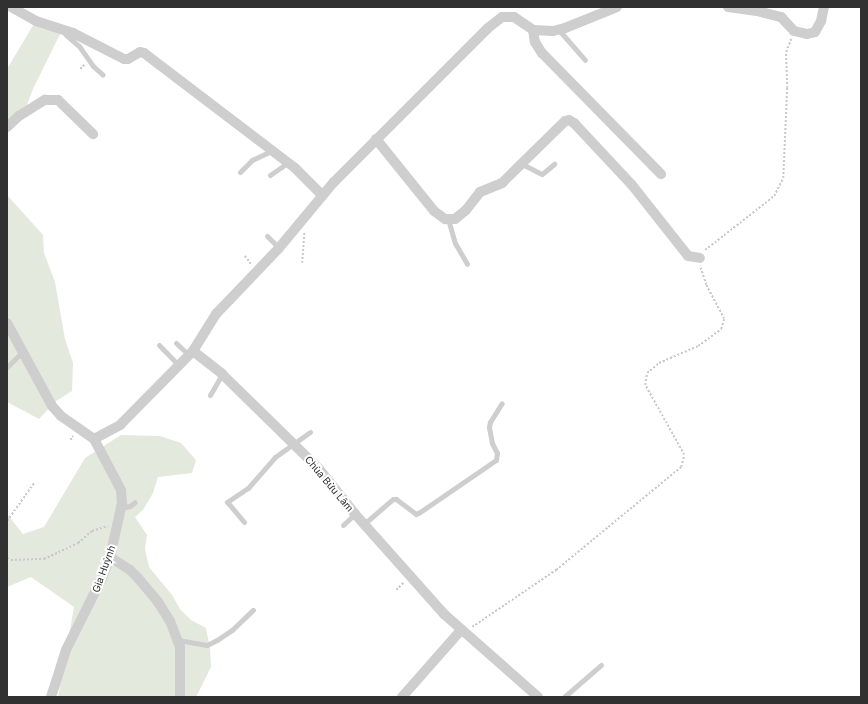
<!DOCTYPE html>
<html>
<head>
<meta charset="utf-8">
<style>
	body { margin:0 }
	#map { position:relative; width:868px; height:704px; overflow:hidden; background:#fff; font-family:Inter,sans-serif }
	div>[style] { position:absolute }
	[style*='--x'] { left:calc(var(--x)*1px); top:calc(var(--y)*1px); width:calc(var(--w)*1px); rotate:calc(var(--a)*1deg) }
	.green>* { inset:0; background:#e4e9dd }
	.path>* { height:1.5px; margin-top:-0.75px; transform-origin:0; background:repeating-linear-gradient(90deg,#c8c8c8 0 2px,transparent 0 4px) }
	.lane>* { height:5px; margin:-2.5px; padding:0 2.5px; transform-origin:2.5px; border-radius:2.5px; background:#cecece }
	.street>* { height:10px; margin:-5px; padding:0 5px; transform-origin:5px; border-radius:5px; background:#cecece }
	span { translate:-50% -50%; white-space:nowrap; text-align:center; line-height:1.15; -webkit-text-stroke:4px #fff; paint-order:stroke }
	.street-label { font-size:10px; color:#313131 }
	.frame { position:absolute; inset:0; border:8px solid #313131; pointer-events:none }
</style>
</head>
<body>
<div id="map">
	<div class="green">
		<div style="clip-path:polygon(35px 22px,63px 28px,33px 89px,22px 118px,7px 129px,7px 69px)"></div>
		<div style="clip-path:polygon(7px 195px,43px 235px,44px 253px,55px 282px,65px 339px,73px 363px,72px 391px,56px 401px,39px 419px,7px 402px)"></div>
		<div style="clip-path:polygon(121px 435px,160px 436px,181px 443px,196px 460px,192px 473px,158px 477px,153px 493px,143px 510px,135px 517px,147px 535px,145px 549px,149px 567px,172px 595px,180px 609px,191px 620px,206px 628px,210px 648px,211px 667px,196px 697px,58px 697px,74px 607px,31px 577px,7px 587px,7px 514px,23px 534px,44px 527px,85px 458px)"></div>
	</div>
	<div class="path">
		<div style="--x:80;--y:69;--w:7;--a:-45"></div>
		<div style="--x:705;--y:250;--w:88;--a:-38"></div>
		<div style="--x:774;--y:196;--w:20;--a:-63"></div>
		<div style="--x:783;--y:178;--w:90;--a:-87.5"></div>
		<div style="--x:787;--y:88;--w:36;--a:-92"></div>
		<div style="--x:786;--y:52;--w:14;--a:-69"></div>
		<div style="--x:245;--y:256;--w:11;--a:52"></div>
		<div style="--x:302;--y:263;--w:31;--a:-86"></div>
		<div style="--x:70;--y:440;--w:5;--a:-53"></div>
		<div style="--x:7;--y:521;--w:47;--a:-54.6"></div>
		<div style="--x:7;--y:558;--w:4;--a:27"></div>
		<div style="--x:11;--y:560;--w:33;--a:-2"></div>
		<div style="--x:44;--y:559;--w:38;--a:-25"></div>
		<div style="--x:78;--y:543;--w:18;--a:-41"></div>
		<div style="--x:92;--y:531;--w:16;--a:-18"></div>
		<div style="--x:396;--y:590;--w:11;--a:-45"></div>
		<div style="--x:472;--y:627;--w:102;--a:-34.2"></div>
		<div style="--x:556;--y:570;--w:162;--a:-39.5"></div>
		<div style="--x:681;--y:467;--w:12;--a:-76"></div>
		<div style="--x:684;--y:455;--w:80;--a:-119.1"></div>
		<div style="--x:645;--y:385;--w:12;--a:-81"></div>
		<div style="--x:647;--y:373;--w:16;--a:-40"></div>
		<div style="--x:659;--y:363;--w:43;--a:-23.6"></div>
		<div style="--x:698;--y:346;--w:29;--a:-36"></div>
		<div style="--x:721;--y:329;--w:10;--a:-73"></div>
		<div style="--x:724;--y:319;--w:38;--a:-118"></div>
		<div style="--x:706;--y:285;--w:20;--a:-108"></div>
	</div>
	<div class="lane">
		<div style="--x:558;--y:29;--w:41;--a:48.9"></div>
		<div style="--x:65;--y:34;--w:18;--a:41"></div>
		<div style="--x:79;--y:46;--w:24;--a:55"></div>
		<div style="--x:93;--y:66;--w:13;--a:42"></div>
		<div style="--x:522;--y:164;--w:22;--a:27"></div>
		<div style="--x:542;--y:174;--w:16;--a:-40"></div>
		<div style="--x:240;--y:172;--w:17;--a:-45"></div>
		<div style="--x:252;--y:160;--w:21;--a:-25"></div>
		<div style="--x:270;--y:175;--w:21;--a:-35"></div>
		<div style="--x:448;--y:219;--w:25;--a:74"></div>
		<div style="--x:455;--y:243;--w:24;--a:60"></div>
		<div style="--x:267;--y:236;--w:17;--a:45"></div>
		<div style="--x:176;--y:343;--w:18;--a:43"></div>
		<div style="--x:159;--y:345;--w:29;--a:46"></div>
		<div style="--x:7;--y:367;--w:21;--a:-45"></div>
		<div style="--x:210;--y:395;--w:24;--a:-60"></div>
		<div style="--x:121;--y:508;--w:9;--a:-13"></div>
		<div style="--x:130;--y:506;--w:6;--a:-39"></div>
		<div style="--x:244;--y:522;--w:26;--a:-130"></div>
		<div style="--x:227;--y:502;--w:25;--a:-34"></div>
		<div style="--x:248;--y:488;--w:41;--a:-48.9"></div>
		<div style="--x:275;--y:457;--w:43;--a:-35.5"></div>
		<div style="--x:364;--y:524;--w:38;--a:-41"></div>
		<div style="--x:393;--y:499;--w:3;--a:0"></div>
		<div style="--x:396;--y:499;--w:25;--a:37"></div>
		<div style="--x:416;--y:514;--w:4;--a:-27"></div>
		<div style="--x:420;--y:512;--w:92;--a:-34.4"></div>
		<div style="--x:496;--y:460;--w:7;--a:-82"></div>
		<div style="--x:497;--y:453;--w:11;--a:-117"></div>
		<div style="--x:492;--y:443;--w:16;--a:-101"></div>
		<div style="--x:489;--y:427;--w:5;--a:-79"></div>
		<div style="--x:490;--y:422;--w:22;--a:-58"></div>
		<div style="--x:343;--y:525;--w:16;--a:-43"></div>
		<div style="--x:178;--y:640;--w:29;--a:10"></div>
		<div style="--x:207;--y:645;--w:11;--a:-27"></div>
		<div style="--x:217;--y:640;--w:18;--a:-34"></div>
		<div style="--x:232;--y:630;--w:29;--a:-44"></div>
		<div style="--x:564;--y:697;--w:49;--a:-40.9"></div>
	</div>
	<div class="street">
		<div style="--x:11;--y:7;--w:29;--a:29"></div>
		<div style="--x:36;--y:21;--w:39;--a:18"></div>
		<div style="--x:73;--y:33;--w:57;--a:27"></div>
		<div style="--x:124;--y:59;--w:4;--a:0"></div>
		<div style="--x:128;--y:59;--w:14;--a:-30"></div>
		<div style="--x:140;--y:52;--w:4;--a:14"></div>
		<div style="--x:144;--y:53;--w:190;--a:37.3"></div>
		<div style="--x:295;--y:168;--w:38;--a:45"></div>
		<div style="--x:728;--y:7;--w:29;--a:8"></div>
		<div style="--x:757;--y:11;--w:25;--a:14"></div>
		<div style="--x:781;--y:17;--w:19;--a:47"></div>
		<div style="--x:794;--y:31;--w:13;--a:13"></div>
		<div style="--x:807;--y:34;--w:8;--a:-14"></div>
		<div style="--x:815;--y:32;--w:13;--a:-61"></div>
		<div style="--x:821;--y:21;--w:14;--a:-78"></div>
		<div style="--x:533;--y:30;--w:12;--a:81"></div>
		<div style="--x:535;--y:42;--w:13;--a:58"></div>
		<div style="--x:542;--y:53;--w:170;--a:45.5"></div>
		<div style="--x:7;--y:127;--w:16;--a:-43"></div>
		<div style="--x:19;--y:116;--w:31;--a:-32"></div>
		<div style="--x:45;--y:100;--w:13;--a:0"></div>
		<div style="--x:58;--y:100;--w:49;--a:44.2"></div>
		<div style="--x:376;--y:139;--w:92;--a:51.1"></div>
		<div style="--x:434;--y:211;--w:14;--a:36"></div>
		<div style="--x:445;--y:219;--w:10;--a:0"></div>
		<div style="--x:455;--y:219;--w:14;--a:-39"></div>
		<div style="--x:466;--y:210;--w:23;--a:-52"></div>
		<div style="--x:480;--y:192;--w:24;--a:-22"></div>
		<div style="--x:502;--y:183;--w:88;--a:-44.5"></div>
		<div style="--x:565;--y:121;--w:4;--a:-14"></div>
		<div style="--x:569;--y:120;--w:6;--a:31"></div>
		<div style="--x:574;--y:123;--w:85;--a:46.9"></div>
		<div style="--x:632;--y:185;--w:90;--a:51.7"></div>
		<div style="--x:688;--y:256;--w:12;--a:9"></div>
		<div style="--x:7;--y:323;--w:94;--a:61.5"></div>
		<div style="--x:52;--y:406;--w:13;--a:48"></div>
		<div style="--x:61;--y:416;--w:40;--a:34.9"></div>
		<div style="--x:94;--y:439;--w:58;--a:62.1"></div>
		<div style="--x:121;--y:490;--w:13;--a:86"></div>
		<div style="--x:122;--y:503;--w:55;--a:102.5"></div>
		<div style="--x:110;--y:557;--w:25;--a:111"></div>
		<div style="--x:101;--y:580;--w:78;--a:116.6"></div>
		<div style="--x:66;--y:650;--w:49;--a:107.7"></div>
		<div style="--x:193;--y:351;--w:44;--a:-58.1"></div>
		<div style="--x:216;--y:314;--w:91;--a:-46.3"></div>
		<div style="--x:279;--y:248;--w:85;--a:-50.3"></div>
		<div style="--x:333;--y:183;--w:219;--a:-45"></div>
		<div style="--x:488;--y:28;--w:18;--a:-38"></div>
		<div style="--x:502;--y:17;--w:12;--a:0"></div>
		<div style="--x:514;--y:17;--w:23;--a:34"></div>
		<div style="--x:533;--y:30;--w:20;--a:3"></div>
		<div style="--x:553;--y:31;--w:12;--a:-14"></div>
		<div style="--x:565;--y:28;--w:56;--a:-22"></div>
		<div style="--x:94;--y:439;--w:30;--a:-28"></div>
		<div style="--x:120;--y:425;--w:104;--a:-45.4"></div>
		<div style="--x:193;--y:351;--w:37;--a:38"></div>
		<div style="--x:222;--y:374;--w:136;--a:44.4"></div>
		<div style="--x:319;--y:469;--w:58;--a:51.3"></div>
		<div style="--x:355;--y:514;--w:134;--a:48.3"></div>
		<div style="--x:444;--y:614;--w:125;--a:41.4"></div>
		<div style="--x:110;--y:557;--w:24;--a:33"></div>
		<div style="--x:130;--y:570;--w:11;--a:45"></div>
		<div style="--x:138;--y:578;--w:31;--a:50"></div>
		<div style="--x:158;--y:602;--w:22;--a:58"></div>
		<div style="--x:170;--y:621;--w:28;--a:69"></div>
		<div style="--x:180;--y:647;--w:50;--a:90"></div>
		<div style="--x:402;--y:697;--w:89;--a:-48.6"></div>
	</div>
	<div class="street-label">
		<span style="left:329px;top:484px;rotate:50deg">Chùa Bửu Lâm</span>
		<span style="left:104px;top:569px;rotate:-70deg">Gia Huỳnh</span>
	</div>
	<div class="frame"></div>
</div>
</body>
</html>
